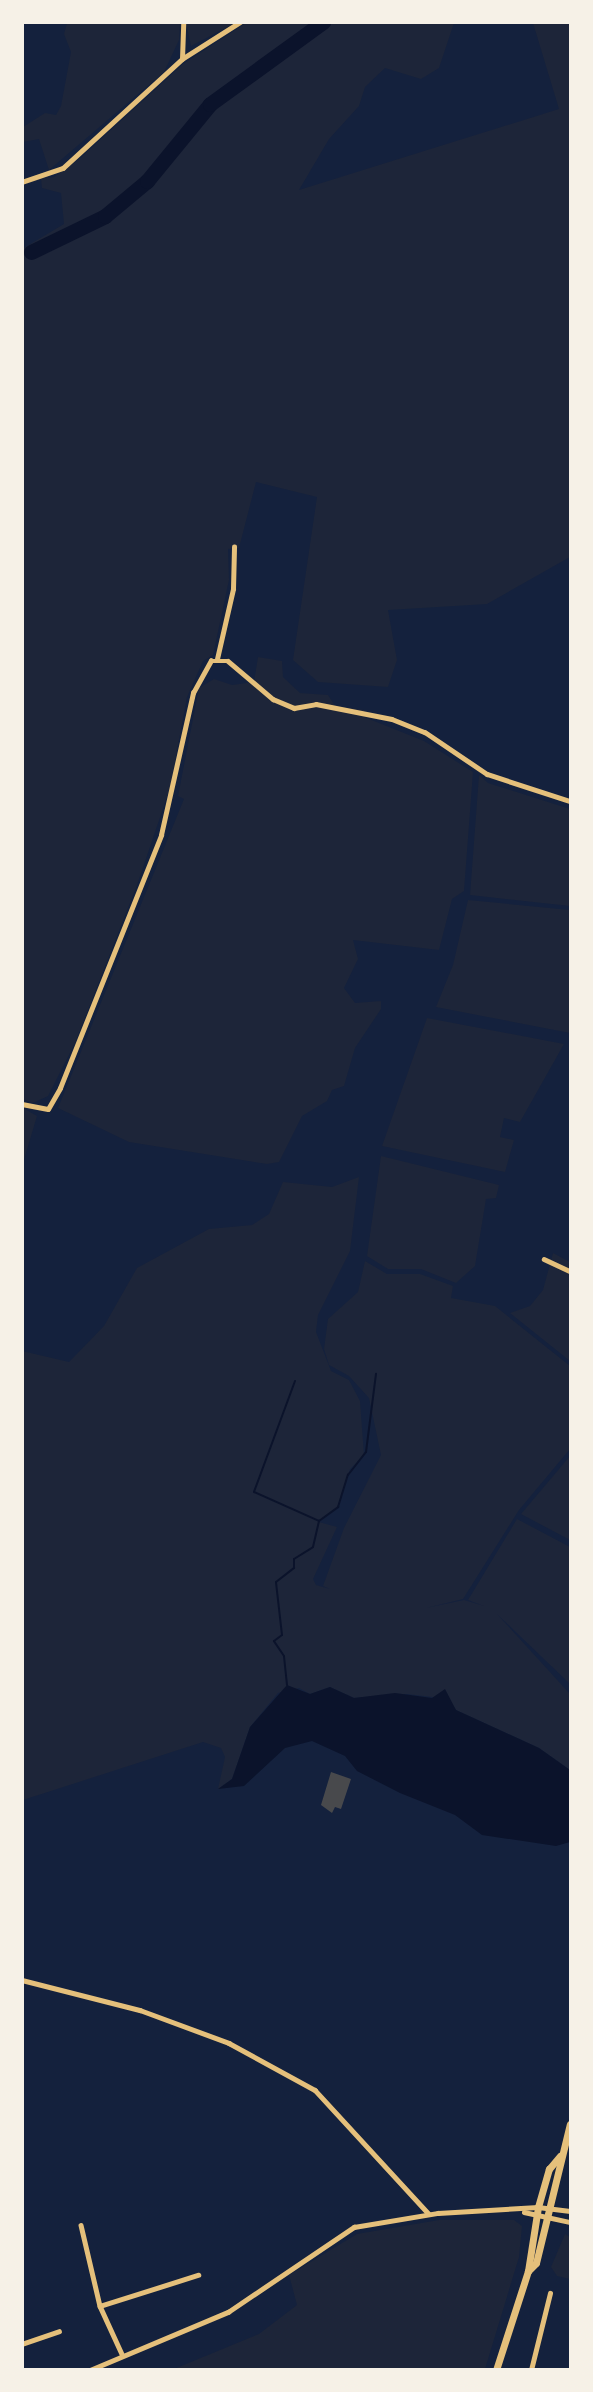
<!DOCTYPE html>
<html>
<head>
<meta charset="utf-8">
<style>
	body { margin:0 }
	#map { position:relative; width:593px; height:2392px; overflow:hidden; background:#14213d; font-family:"Fira Sans",sans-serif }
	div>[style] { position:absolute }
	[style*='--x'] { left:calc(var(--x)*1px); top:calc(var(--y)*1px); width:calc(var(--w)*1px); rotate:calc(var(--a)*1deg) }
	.green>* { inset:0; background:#1d2539 }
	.water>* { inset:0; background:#0b132b }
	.stream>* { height:2px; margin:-1px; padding:0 1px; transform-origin:1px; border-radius:1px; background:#0b132b }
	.river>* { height:15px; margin:-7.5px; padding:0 7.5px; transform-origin:7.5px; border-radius:7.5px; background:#0b132b }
	.building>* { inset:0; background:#48494c }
	.minor>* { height:4.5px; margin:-2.25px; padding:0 2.25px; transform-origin:2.25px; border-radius:2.25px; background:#e5c07b }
	.primary>* { height:7px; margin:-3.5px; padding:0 3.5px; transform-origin:3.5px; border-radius:3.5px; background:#e5c07b }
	span { translate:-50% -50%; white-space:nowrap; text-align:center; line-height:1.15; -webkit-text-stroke:5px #f6f1e7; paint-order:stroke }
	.frame { position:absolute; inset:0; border:24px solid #f6f1e7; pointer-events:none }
</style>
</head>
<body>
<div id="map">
	<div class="green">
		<div style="clip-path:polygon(67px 23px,180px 23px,179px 40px,164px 72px,49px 170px,39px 139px,23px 142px,23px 127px,45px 113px,56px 115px,61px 106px,71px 52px,64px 34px)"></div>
		<div style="clip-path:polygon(186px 23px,235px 23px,191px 46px)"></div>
		<div style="clip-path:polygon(246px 23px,454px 23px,439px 68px,421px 79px,385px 68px,365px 87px,359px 106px,329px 139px,299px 190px,559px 109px,533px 23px,570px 23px,570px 557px,487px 604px,388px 610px,397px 660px,388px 687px,318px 682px,293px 660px,317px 497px,256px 482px,239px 548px,228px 549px,229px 580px,213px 655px,203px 661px,187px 697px,170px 788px,137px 885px,75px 1043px,48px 1096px,33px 1103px,23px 1099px,22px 249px,64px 224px,61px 193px,42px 188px,41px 178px,54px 177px,78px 160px,183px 64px)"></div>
		<div style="clip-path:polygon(258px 657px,282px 661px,283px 677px,300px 693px,328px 695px,335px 706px,364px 710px,364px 717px,424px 741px,473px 772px,464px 891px,452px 899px,439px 950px,353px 940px,358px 959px,344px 988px,355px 1003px,381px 1001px,381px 1009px,355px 1048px,344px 1086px,332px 1090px,327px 1101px,302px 1116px,279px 1162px,267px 1164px,129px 1142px,58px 1108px,184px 799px,178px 796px,199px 688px,214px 679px,232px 685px,254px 682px)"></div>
		<div style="clip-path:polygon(479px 775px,488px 783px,570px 809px,570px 906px,470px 895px)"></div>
		<div style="clip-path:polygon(468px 900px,570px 910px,570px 1033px,436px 1007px,453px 965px)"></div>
		<div style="clip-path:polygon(427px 1018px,564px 1044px,520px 1122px,504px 1118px,500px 1137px,514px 1140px,505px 1172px,382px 1146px)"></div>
		<div style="clip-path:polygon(23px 1108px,37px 1116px,23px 1163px)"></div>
		<div style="clip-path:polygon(381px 1156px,499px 1185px,496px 1198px,486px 1199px,475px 1266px,456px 1283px,421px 1269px,388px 1269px,367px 1256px)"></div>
		<div style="clip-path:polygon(359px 1177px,350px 1251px,318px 1315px,316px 1332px,331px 1371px,349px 1380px,360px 1401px,364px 1455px,350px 1469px,337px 1508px,319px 1522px,337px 1527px,313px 1579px,316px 1585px,330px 1589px,323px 1586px,344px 1528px,381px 1455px,369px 1398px,349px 1376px,329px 1365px,324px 1349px,328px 1319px,358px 1292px,365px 1261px,387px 1274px,420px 1274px,453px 1286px,451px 1298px,495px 1306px,570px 1366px,570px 1449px,519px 1510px,463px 1599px,426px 1608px,464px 1600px,484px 1606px,468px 1600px,517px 1519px,570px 1547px,570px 1684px,497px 1614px,570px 1694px,570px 1770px,539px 1748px,456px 1710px,449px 1699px,407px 1694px,354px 1698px,330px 1687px,310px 1694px,299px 1688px,278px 1693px,250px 1727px,232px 1779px,218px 1789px,225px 1757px,221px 1748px,203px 1742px,23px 1800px,22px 1351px,69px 1362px,104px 1326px,137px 1268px,209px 1229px,252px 1225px,269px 1214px,283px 1182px,332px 1187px)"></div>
		<div style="clip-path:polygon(553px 1253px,570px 1262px,570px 1361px,510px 1313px,530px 1306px,543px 1290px)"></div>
		<div style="clip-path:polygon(570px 1456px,570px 1540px,521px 1514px)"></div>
		<div style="clip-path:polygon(439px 2220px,514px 2220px,522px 2226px,519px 2257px,485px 2369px,174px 2369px,259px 2334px,297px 2305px,289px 2275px,357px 2234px)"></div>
		<div style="clip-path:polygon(565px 2234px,570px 2237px,570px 2279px,557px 2276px,551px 2267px)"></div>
	</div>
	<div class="water">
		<div style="clip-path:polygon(287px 1685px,310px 1694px,330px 1687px,354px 1698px,395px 1693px,432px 1698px,445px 1689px,456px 1710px,539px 1748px,570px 1770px,570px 1842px,556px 1846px,482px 1835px,455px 1815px,400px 1793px,357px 1771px,345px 1756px,312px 1741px,285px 1748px,244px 1786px,218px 1789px,232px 1779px,250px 1727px)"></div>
	</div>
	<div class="stream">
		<div style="--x:295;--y:1381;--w:118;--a:110.3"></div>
		<div style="--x:254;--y:1492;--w:71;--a:24"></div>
		<div style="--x:287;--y:1685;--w:29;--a:-96"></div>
		<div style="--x:284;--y:1656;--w:18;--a:-124"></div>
		<div style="--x:274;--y:1641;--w:10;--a:-37"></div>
		<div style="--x:282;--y:1635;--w:53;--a:-96.5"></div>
		<div style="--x:276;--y:1582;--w:23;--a:-38"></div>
		<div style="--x:294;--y:1568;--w:9;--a:-90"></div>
		<div style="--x:294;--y:1559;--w:22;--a:-32"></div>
		<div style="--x:313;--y:1547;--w:27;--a:-77"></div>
		<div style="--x:319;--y:1521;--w:24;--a:-36"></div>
		<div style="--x:338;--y:1507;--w:34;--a:-73"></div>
		<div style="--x:348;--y:1475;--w:29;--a:-52"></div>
		<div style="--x:366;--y:1452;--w:79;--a:-82.7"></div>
	</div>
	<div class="river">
		<div style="--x:31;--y:252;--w:82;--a:-25.9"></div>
		<div style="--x:105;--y:216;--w:55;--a:-39.8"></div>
		<div style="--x:147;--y:181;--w:99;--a:-50.7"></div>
		<div style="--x:210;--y:104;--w:140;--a:-36"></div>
	</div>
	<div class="building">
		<div style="clip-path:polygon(331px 1772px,351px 1779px,341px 1809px,335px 1807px,332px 1813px,321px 1805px)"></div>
	</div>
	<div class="minor">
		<div style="--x:182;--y:59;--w:37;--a:-88"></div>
		<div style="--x:22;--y:182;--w:43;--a:-18.9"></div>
		<div style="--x:63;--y:168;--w:161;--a:-42.5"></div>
		<div style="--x:182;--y:59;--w:69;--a:-32.5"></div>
		<div style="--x:217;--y:659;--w:72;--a:-77.1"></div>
		<div style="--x:233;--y:589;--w:42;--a:-88.6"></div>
		<div style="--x:22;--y:1104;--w:26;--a:11"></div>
		<div style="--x:48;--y:1109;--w:24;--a:-60"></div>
		<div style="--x:60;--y:1088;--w:272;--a:-68.2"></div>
		<div style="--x:161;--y:835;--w:146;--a:-77.3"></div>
		<div style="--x:193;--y:693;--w:37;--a:-61"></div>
		<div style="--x:211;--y:661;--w:17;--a:0"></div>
		<div style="--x:228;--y:661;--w:59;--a:40.2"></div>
		<div style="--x:273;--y:699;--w:23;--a:23"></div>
		<div style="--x:294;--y:708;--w:22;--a:-10"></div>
		<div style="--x:316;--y:704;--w:77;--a:11.2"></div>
		<div style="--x:392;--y:719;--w:35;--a:22"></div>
		<div style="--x:425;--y:732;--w:75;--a:34.1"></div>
		<div style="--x:487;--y:774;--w:87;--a:18"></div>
		<div style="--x:544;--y:1259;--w:29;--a:25"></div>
		<div style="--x:22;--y:1980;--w:122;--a:14.3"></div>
		<div style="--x:140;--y:2010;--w:95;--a:20.3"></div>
		<div style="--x:229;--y:2043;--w:98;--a:28.7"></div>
		<div style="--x:315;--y:2090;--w:168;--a:47.4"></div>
		<div style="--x:524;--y:2212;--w:47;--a:12.3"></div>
		<div style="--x:81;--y:2225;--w:83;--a:76.8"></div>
		<div style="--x:100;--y:2306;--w:53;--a:65.4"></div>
		<div style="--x:100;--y:2306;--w:103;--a:-17.6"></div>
		<div style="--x:22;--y:2344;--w:39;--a:-19"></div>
		<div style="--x:90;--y:2370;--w:150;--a:-22.8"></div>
		<div style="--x:228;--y:2312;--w:152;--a:-34"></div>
		<div style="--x:354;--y:2227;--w:85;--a:-9.5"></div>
		<div style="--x:438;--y:2213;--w:100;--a:-3.4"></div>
		<div style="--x:538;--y:2207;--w:32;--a:7"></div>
		<div style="--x:531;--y:2370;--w:79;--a:-76.1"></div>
	</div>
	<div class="primary">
		<div style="--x:528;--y:2271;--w:65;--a:-81.1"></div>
		<div style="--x:538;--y:2207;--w:40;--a:-74"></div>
		<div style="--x:549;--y:2169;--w:17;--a:-50"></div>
		<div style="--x:496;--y:2370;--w:104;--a:-72.1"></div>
		<div style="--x:528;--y:2271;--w:11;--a:-45"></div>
		<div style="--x:536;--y:2263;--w:143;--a:-76.3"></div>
	</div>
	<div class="frame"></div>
</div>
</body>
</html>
